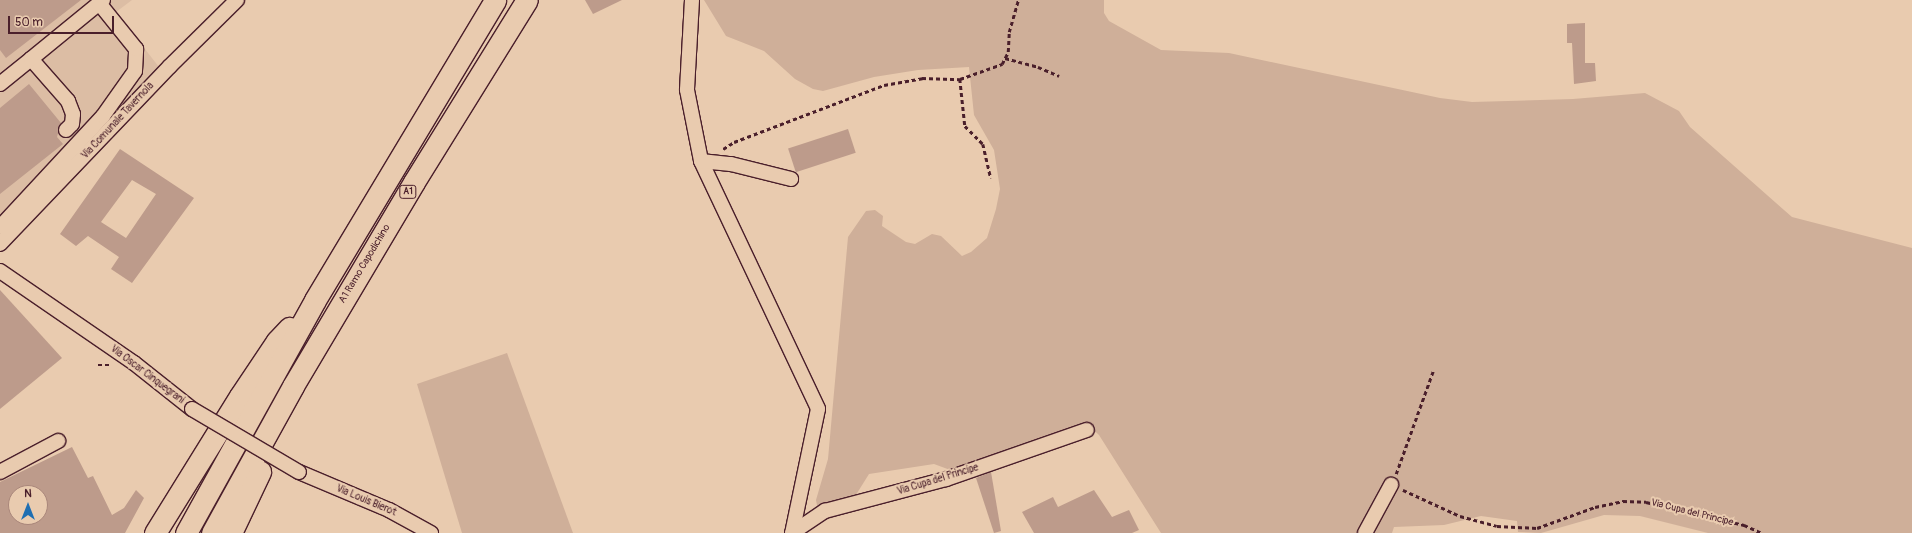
<!DOCTYPE html>
<html>
<head>
<meta charset="utf-8">
<style>
	body { margin:0 }
	#map { position:relative; width:1912px; height:533px; overflow:hidden; background:#e9cbaf; font-family:Pangolin,sans-serif }
	div>[style] { position:absolute }
	[style*='--x'] { left:calc(var(--x)*1px); top:calc(var(--y)*1px); width:calc(var(--w)*1px); rotate:calc(var(--a)*1deg) }
	.built>* { inset:0; background:#dcbda4 }
	.green>* { inset:0; background:#cfaf99 }
	.building>* { inset:0; background:#bd9b8b; transform-origin:0 0 }
	.path>* { height:2.5px; margin-top:-1.25px; transform-origin:0; background:repeating-linear-gradient(90deg,#4a1f2b 0 4px,transparent 0 7px) }
	.roads { filter:drop-shadow(1px 0 #4a1f2b) drop-shadow(-1px 0 #4a1f2b) drop-shadow(0 1px #4a1f2b) drop-shadow(0 -1px #4a1f2b) }
	.minor>* { height:14px; margin:-7px; padding:0 7px; transform-origin:7px; border-radius:7px; background:#e9cbaf }
	.highway>* { height:21px; margin:-10.5px; padding:0 10.5px; transform-origin:10.5px; border-radius:10.5px; background:#e9cbaf }
	.bridges { filter:drop-shadow(1px 0 #4a1f2b) drop-shadow(-1px 0 #4a1f2b) drop-shadow(0 1px #4a1f2b) drop-shadow(0 -1px #4a1f2b) }
	.minor-bridge>* { height:14px; margin:-7px; padding:0 7px; transform-origin:7px; border-radius:7px; background:#e9cbaf }
	span { translate:-50% -50%; white-space:nowrap; text-align:center; line-height:1.15; -webkit-text-stroke:4px #e9cbaf; paint-order:stroke }
	.shield-label span { padding:1px 3px; background:#e9cbaf; border:1px solid; border-radius:3px; -webkit-text-stroke-width:0 }
	.shield-label { font-size:9px; color:#4a1f2b; font-weight:700 }
	.street-label { font-size:10px; color:#4a1f2b }
	.north { position:absolute; left:8px; top:485px; width:40px; height:40px; box-sizing:border-box; background:#e9cbaf; border:1px solid #a9867a; border-radius:50%; rotate:0deg; font-size:11px; font-weight:700; line-height:16px; text-align:center; color:#4a1f2b }
	.north::after { content:''; display:block; margin:auto; width:14px; height:18px; background:#1f6fb2; clip-path:polygon(50% 0,100% 100%,50% 72%,0 100%) }
	.scale { position:absolute; left:8px; top:16px; width:106px; height:18px; box-sizing:border-box; border:2px solid #4a1f2b; border-top:0; padding-left:5px; font-size:12px; line-height:14px; white-space:nowrap; color:#4a1f2b; -webkit-text-stroke:3px #e9cbaf; paint-order:stroke }
</style>
</head>
<body>
<div id="map">
	<div class="built">
		<div style="clip-path:polygon(0 0,132px 0,116px 12px,159px 67px,0 238px)"></div>
	</div>
	<div class="green">
		<div style="clip-path:polygon(704px 0,1104px 0,1104px 13px,1109px 21px,1161px 50px,1229px 53px,1440px 98px,1472px 102px,1573px 99px,1645px 93px,1679px 111px,1690px 127px,1792px 217px,1912px 248px,1912px 533px,1708px 533px,1640px 516px,1604px 515px,1541px 533px,1518px 532px,1517px 521px,1481px 516px,1444px 525px,1394px 527px,1392px 533px,1161px 533px,1099px 435px,1086px 423px,968px 466px,972px 478px,934px 464px,869px 474px,844px 514px,820px 522px,816px 500px,828px 459px,848px 237px,866px 211px,875px 210px,883px 216px,882px 226px,906px 242px,915px 244px,932px 234px,941px 236px,962px 256px,971px 252px,987px 238px,996px 209px,1000px 189px,994px 150px,974px 115px,969px 67px,918px 70px,874px 77px,823px 91px,813px 89px,795px 79px,764px 51px,726px 36px)"></div>
		<div style="clip-path:polygon(507px 353px,573px 533px,462px 533px,417px 384px)"></div>
	</div>
	<div class="building">
		<div style="clip-path:polygon(0 0,81px 0,6px 58px,0 50px)"></div>
		<div style="clip-path:polygon(585px 0,622px 0,593px 14px)"></div>
		<div style="clip-path:polygon(1585px 23px,1585px 63px,1595px 63px,1596px 81px,1574px 84px,1572px 43px,1567px 43px,1567px 24px)"></div>
		<div style="clip-path:polygon(29px 84px,61px 123px,57px 137px,63px 144px,0 194px,0 108px)"></div>
		<div style="left:848px;top:129px;width:25px;height:63px;rotate:72deg"></div>
		<div style="clip-path:polygon(evenodd,120px 149px,194px 198px,132px 283px,111px 269px,119px 257px,88px 236px,76px 246px,60px 234px,120px 149px,132px 180px,156px 194px,126px 238px,101px 222px,132px 180px)"></div>
		<div style="clip-path:polygon(0 290px,62px 358px,0 409px)"></div>
		<div style="clip-path:polygon(evenodd,72px 447px,88px 478px,93px 476px,112px 515px,124px 508px,136px 490px,144px 498px,125px 533px,0 533px,0 482px,72px 447px,16px 493px,40px 493px,40px 517px,16px 517px,16px 493px)"></div>
		<div style="clip-path:polygon(991px 472px,1001px 531px,994px 533px,976px 478px)"></div>
		<div style="clip-path:polygon(1094px 490px,1112px 517px,1129px 510px,1139px 530px,1132px 533px,1034px 533px,1022px 512px,1053px 497px,1058px 507px)"></div>
	</div>
	<div class="path">
		<div style="--x:1005;--y:58;--w:34;--a:15"></div>
		<div style="--x:1038;--y:67;--w:23;--a:23"></div>
		<div style="--x:960;--y:79;--w:47;--a:83.9"></div>
		<div style="--x:965;--y:126;--w:25;--a:45"></div>
		<div style="--x:983;--y:144;--w:35;--a:77"></div>
		<div style="--x:723;--y:149;--w:13;--a:-32"></div>
		<div style="--x:734;--y:142;--w:160;--a:-20.8"></div>
		<div style="--x:884;--y:85;--w:39;--a:-10"></div>
		<div style="--x:922;--y:78;--w:38;--a:2"></div>
		<div style="--x:960;--y:79;--w:45;--a:-19.7"></div>
		<div style="--x:1002;--y:64;--w:13;--a:-63"></div>
		<div style="--x:1008;--y:52;--w:20;--a:-87"></div>
		<div style="--x:1009;--y:32;--w:33;--a:-74"></div>
		<div style="--x:98;--y:365;--w:13;--a:0"></div>
		<div style="--x:1396;--y:474;--w:109;--a:-70.2"></div>
		<div style="--x:1403;--y:490;--w:63;--a:24.5"></div>
		<div style="--x:1460;--y:516;--w:38;--a:15"></div>
		<div style="--x:1497;--y:526;--w:40;--a:2.9"></div>
		<div style="--x:1537;--y:528;--w:62;--a:-19.9"></div>
		<div style="--x:1595;--y:507;--w:29;--a:-12"></div>
		<div style="--x:1623;--y:501;--w:23;--a:2"></div>
		<div style="--x:1646;--y:502;--w:101;--a:13.2"></div>
		<div style="--x:1744;--y:525;--w:20;--a:24"></div>
	</div>
	<div class="roads">
		<div class="minor">
			<div style="--x:692;--y:0;--w:90;--a:93.2"></div>
			<div style="--x:687;--y:90;--w:72;--a:78.8"></div>
			<div style="--x:701;--y:161;--w:274;--a:64.7"></div>
			<div style="--x:818;--y:409;--w:127;--a:101.8"></div>
			<div style="--x:0;--y:84;--w:40;--a:-39"></div>
			<div style="--x:66;--y:130;--w:8;--a:-45"></div>
			<div style="--x:72;--y:124;--w:10;--a:-84"></div>
			<div style="--x:73;--y:114;--w:14;--a:-111"></div>
			<div style="--x:68;--y:101;--w:56;--a:-131.4"></div>
			<div style="--x:31;--y:59;--w:93;--a:-39.3"></div>
			<div style="--x:701;--y:161;--w:30;--a:6"></div>
			<div style="--x:731;--y:164;--w:62;--a:14"></div>
			<div style="--x:0;--y:227;--w:151;--a:-47.1"></div>
			<div style="--x:103;--y:116;--w:55;--a:-54.6"></div>
			<div style="--x:135;--y:71;--w:22;--a:-87"></div>
			<div style="--x:136;--y:49;--w:59;--a:-128.8"></div>
			<div style="--x:0;--y:244;--w:246;--a:-46.3"></div>
			<div style="--x:170;--y:66;--w:94;--a:-44.6"></div>
			<div style="--x:0;--y:271;--w:163;--a:34.5"></div>
			<div style="--x:134;--y:363;--w:74;--a:38.4"></div>
			<div style="--x:0;--y:472;--w:66;--a:-28.1"></div>
			<div style="--x:299;--y:472;--w:98;--a:22.9"></div>
			<div style="--x:389;--y:510;--w:48;--a:28.7"></div>
			<div style="--x:792;--y:533;--w:40;--a:-34"></div>
			<div style="--x:825;--y:511;--w:125;--a:-14.8"></div>
			<div style="--x:946;--y:479;--w:149;--a:-19.2"></div>
			<div style="--x:1365;--y:533;--w:55;--a:-61.6"></div>
		</div>
		<div class="highway">
			<div style="--x:155;--y:533;--w:161;--a:-58.2"></div>
			<div style="--x:240;--y:396;--w:66;--a:-56.1"></div>
			<div style="--x:277;--y:341;--w:18;--a:-47"></div>
			<div style="--x:186;--y:533;--w:266;--a:-61"></div>
			<div style="--x:315;--y:300;--w:350;--a:-59"></div>
			<div style="--x:212;--y:533;--w:168;--a:-61.1"></div>
			<div style="--x:293;--y:386;--w:237;--a:-59.3"></div>
			<div style="--x:414;--y:182;--w:214;--a:-58.2"></div>
			<div style="--x:231;--y:533;--w:68;--a:-64.6"></div>
		</div>
	</div>
	<div class="bridges">
		<div class="minor-bridge">
			<div style="--x:192;--y:409;--w:124;--a:30.5"></div>
		</div>
	</div>
	<div class="shield-label">
		<span style="left:408px;top:192px">A1</span>
	</div>
	<div class="street-label">
		<span style="left:118px;top:121px;rotate:-47deg">Via Comunale Tavernola</span>
		<span style="left:365px;top:264px;rotate:-59deg">A1 Ramo Capodichino</span>
		<span style="left:147px;top:375px;rotate:37deg">Via Oscar Cinquegrani</span>
		<span style="left:938px;top:480px;rotate:-17deg">Via Cupa del Principe</span>
		<span style="left:366px;top:501px;rotate:23deg">Via Louis Bierot</span>
		<span style="left:1692px;top:513px;rotate:14deg">Via Cupa del Principe</span>
	</div>
	<div class="north">N</div>
	<div class="scale">50 m</div>
</div>
</body>
</html>
